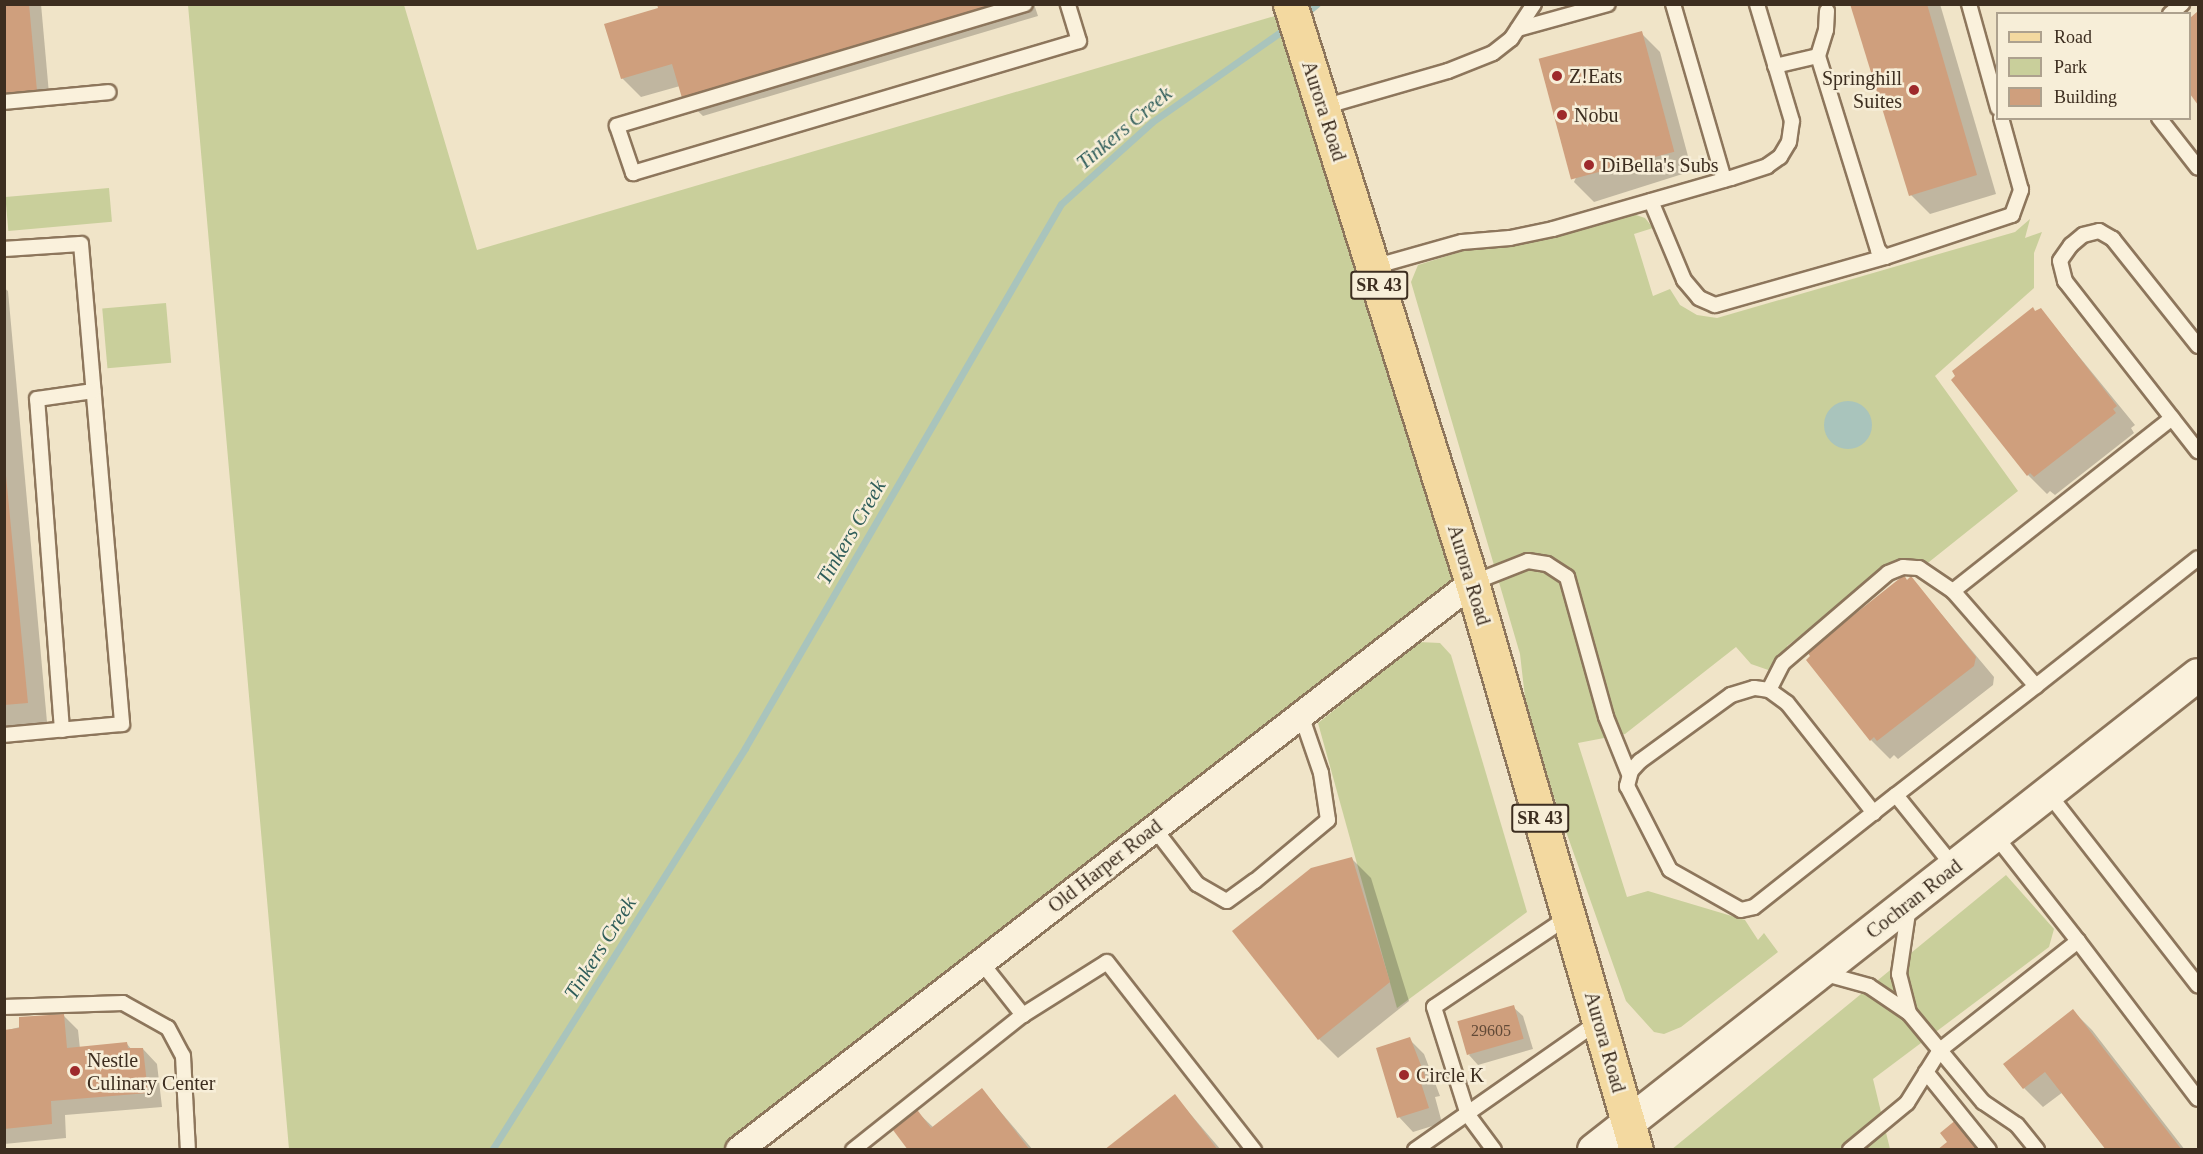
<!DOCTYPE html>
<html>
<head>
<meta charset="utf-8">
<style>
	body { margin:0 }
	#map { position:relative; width:2203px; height:1154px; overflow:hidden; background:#f0e4c8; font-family:"Times New Roman",serif }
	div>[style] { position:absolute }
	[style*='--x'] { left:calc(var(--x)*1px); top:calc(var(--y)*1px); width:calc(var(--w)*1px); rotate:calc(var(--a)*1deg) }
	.green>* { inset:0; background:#c9cf9b; transform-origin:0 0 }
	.water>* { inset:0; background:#a9c4bc }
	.round { border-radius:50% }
	.shadow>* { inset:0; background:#0003 }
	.stream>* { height:7px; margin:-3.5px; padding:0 3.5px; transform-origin:3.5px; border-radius:3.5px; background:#a9c4bc }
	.building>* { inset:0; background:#cf9f7d; transform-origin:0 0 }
	.roads { filter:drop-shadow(2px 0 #8d765c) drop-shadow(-2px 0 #8d765c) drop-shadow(0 2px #8d765c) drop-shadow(0 -2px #8d765c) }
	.service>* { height:14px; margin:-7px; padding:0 7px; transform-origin:7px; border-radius:7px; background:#faf1dc }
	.minor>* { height:26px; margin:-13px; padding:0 13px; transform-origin:13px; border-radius:13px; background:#faf1dc }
	.tertiary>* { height:32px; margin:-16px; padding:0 16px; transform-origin:16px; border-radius:16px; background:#faf1dc }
	.primary>* { height:33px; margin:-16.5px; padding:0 16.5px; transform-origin:16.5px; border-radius:16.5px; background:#f3d9a0 }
	.dots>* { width:16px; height:16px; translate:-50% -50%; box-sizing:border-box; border:3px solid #f7eed8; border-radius:50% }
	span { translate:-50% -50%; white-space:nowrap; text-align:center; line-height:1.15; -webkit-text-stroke:5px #f7eed8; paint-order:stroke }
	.number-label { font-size:16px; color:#624a37 }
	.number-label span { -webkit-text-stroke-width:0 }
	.shield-label span { padding:2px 4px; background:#f7eed8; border:2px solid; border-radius:4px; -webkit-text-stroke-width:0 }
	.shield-label { font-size:18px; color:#3d2e20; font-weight:700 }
	.poi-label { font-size:20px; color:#3d2e20 }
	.left { translate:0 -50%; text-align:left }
	.right { translate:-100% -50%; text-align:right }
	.street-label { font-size:20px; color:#3d2e20 }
	.water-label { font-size:21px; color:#2f5d5a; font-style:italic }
	.frame { position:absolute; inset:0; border:6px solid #3d2e20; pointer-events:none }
	.legend { position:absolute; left:1996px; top:12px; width:195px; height:108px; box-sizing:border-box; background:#f7eed8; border:2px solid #ada18e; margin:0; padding:8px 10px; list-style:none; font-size:18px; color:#3d2e20 }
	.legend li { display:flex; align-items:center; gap:12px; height:30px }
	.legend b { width:30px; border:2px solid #ada18e }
</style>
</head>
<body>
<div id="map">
	<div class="green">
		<div style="clip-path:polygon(188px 5px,404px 5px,477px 250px,1292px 11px,1472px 583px,739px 1149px,289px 1149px)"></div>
		<div style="left:109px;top:188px;width:34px;height:104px;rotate:85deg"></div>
		<div style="clip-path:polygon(1633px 214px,1645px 218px,1653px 228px,1634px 234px,1653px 296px,1670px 289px,1680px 305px,1697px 315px,1717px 318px,2015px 232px,2030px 219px,2025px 238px,2042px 232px,2034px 253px,2034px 288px,1935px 376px,2018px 491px,1924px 566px,1895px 562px,1787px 646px,1785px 666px,1777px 673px,1751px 664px,1736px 647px,1625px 734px,1578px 743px,1627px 897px,1648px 891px,1745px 920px,1758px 940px,1764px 933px,1778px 952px,1681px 1027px,1664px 1034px,1654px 1032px,1626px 1001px,1528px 724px,1520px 654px,1411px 282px,1418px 265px,1473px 248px,1509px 247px)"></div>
		<div style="left:166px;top:303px;width:60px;height:64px;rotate:85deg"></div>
		<div style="clip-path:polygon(1419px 642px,1440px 643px,1451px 655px,1527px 912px,1397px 1008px,1318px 723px)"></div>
		<div style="clip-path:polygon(2006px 875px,2054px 929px,2049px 947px,1873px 1079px,1890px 1149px,1671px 1150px)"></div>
	</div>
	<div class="water">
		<div class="round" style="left:1824px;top:401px;width:48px;height:48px"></div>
	</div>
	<div class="shadow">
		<div style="clip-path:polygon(4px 4px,41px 4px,50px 105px,4px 109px)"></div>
		<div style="clip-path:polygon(659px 4px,1034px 4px,1038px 16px,703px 116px,683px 97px,680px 86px,641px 97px,622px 78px,660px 9px)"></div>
		<div style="clip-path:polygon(1852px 4px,1940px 4px,1996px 194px,1930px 214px,1911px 195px)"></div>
		<div style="clip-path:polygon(2198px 13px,2198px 103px,2190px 91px,2190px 20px)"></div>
		<div style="clip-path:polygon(1641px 33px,1660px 52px,1692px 171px,1594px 202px,1574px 182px)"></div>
		<div style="clip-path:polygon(4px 288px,8px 291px,47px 722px,4px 726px)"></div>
		<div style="clip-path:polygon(2041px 310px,2135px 425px,2131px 428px,2134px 433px,2055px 495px,2050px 491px,2047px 494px,2028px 475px,1953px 380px)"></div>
		<div style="clip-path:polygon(1911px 578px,1994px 677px,1993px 685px,1898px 759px,1894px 755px,1890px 759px,1871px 740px)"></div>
		<div style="clip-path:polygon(1352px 859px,1371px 878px,1409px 1001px,1338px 1058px,1319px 1039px)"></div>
		<div style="clip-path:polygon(1513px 1007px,1523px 1016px,1533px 1049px,1478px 1065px,1469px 1055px)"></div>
		<div style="clip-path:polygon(2073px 1011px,2092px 1030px,2185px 1150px,2107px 1150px,2063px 1092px,2043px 1107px,2024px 1088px,2005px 1064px)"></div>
		<div style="clip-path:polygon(64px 1016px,78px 1030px,80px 1049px,127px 1044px,132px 1050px,143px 1049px,157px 1064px,162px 1107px,65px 1115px,66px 1138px,4px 1144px,4px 1031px)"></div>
		<div style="clip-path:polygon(1409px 1039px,1424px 1054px,1440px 1096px,1435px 1097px,1442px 1123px,1413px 1132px,1399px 1117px)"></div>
		<div style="clip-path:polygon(982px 1090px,1033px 1150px,909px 1150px,914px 1109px,934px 1128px)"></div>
		<div style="clip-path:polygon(1175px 1096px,1221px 1150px,1107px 1150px)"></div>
	</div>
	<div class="stream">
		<div style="--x:1302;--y:16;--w:19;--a:-39"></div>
		<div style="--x:492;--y:1150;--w:475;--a:-57.8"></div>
		<div style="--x:745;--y:748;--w:629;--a:-59.85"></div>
		<div style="--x:1061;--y:204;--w:122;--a:-42"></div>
		<div style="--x:1152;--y:122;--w:167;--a:-35"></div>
	</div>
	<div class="building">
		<div style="clip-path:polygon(4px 4px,29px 4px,37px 91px,4px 94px)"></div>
		<div style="clip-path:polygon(657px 4px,994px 4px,994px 5px,682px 98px,672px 64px,621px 79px,604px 24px,658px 8px)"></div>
		<div style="clip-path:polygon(1850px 4px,1927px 4px,1977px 175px,1909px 196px)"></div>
		<div style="clip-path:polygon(2198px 11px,2198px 105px,2190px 94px,2190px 18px)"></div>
		<div style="left:1642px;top:31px;width:125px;height:107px;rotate:75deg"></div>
		<div style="clip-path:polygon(2033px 307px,2035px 311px,2041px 308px,2117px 406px,2113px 409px,2116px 413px,2034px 477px,2030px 473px,2027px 476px,1951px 380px,1955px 376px,1952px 371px)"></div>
		<div style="clip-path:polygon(4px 455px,28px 703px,4px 705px)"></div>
		<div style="clip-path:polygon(1904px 575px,1907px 580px,1911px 576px,1976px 657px,1974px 666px,1877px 741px,1874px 737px,1870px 741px,1806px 660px,1810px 656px,1807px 652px)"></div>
		<div style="clip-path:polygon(1352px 857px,1390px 982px,1318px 1040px,1232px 931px,1311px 868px)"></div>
		<div style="left:1514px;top:1005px;width:35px;height:59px;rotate:74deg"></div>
		<div style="clip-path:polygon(2073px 1009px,2182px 1150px,2106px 1150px,2045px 1072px,2023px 1089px,2003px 1064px)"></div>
		<div style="clip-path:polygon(64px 1014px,67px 1048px,127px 1042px,128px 1048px,143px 1048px,148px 1093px,51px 1101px,52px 1124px,4px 1129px,4px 1030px,19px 1028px,19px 1017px)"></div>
		<div style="clip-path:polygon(1410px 1037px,1427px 1081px,1421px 1083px,1429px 1108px,1397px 1118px,1376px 1048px)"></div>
		<div style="clip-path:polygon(982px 1088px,1030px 1150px,908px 1150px,890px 1126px,915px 1107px,931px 1128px)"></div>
		<div style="clip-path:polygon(1175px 1094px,1218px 1150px,1104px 1150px)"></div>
		<div style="clip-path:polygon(1957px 1119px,1981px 1150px,1937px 1150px,1947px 1142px,1940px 1133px)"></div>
	</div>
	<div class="roads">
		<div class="service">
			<div style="--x:1025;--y:4;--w:426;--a:163.4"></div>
			<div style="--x:617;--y:126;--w:50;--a:71.2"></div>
			<div style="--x:633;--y:173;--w:465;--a:-16.5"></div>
			<div style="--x:1079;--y:41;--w:39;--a:-107"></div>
			<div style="--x:1673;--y:4;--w:183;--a:73.8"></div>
			<div style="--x:1969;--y:4;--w:108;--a:74.4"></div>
			<div style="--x:2170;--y:14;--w:16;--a:-40"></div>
			<div style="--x:1518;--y:29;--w:93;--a:-15.5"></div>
			<div style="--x:1818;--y:56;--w:27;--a:-73"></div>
			<div style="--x:1826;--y:30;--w:19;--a:-87"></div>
			<div style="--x:1775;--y:66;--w:44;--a:-13.1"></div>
			<div style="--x:1818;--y:56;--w:203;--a:72.8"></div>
			<div style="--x:1878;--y:250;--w:10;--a:45"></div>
			<div style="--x:1885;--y:257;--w:134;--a:-18.3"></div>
			<div style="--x:2012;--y:215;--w:27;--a:-70"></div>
			<div style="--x:2021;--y:190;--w:75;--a:-105.5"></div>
			<div style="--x:4;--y:102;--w:105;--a:-5.4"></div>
			<div style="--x:1323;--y:107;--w:130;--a:-16.1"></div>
			<div style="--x:1448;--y:71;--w:48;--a:-21.8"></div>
			<div style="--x:1493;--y:53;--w:23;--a:-38"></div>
			<div style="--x:1511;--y:39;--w:42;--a:-56.7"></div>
			<div style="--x:2159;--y:118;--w:63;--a:52"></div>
			<div style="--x:1651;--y:201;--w:86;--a:67.3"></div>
			<div style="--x:1684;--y:280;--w:23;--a:50"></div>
			<div style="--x:1699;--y:298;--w:17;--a:24"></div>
			<div style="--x:1715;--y:305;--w:177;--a:-15.8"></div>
			<div style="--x:4;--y:249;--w:77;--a:-3.7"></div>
			<div style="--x:81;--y:244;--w:482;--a:85.1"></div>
			<div style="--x:122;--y:724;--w:119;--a:174.7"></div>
			<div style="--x:1373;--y:267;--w:92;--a:-15.7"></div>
			<div style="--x:1462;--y:242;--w:48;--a:-4.8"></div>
			<div style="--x:1510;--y:238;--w:44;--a:-11.8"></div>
			<div style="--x:1553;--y:229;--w:185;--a:-16"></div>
			<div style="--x:1731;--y:178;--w:38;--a:-18"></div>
			<div style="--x:1767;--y:166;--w:16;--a:-35"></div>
			<div style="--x:1780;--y:157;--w:17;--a:-59"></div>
			<div style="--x:1789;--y:142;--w:21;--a:-82"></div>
			<div style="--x:1792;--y:121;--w:122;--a:-106.7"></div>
			<div style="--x:2198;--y:346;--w:137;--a:-128.5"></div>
			<div style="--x:2113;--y:239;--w:16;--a:-150"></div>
			<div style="--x:2099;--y:231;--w:16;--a:166"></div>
			<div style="--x:2083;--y:235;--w:16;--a:140"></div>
			<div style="--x:2071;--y:245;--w:19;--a:125"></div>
			<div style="--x:2060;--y:261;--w:21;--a:76"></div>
			<div style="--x:2065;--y:281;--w:216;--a:52"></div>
			<div style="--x:1472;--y:583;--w:60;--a:-21.4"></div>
			<div style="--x:1528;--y:561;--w:19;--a:9"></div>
			<div style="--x:1547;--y:564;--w:24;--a:33"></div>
			<div style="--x:1567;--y:577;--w:145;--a:74.4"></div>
			<div style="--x:1606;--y:717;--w:61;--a:68"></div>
			<div style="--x:2036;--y:686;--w:206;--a:-38.3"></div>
			<div style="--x:1769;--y:690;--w:30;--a:-63"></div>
			<div style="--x:1783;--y:663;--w:138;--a:-40.6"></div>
			<div style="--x:1888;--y:573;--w:16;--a:-22"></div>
			<div style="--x:1903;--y:567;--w:16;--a:4"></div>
			<div style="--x:1919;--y:568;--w:41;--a:34.1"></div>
			<div style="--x:62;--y:730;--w:332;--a:-94.3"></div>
			<div style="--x:37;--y:399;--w:57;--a:-8.1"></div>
			<div style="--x:2048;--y:793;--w:244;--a:52.1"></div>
			<div style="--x:1874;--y:813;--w:140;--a:-128.3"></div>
			<div style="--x:1787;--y:703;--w:22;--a:-144"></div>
			<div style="--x:1769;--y:690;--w:15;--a:-172"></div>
			<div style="--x:1754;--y:688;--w:24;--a:163"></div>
			<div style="--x:1731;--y:695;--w:112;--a:144"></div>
			<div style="--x:1640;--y:761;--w:13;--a:132"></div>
			<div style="--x:1631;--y:771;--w:16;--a:105"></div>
			<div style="--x:1627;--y:786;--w:94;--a:62.9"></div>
			<div style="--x:1670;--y:870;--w:81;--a:29.4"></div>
			<div style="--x:1741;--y:910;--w:13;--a:-13"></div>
			<div style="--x:1754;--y:907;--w:181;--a:-38.3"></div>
			<div style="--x:1154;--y:828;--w:71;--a:52.5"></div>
			<div style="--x:1197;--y:884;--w:34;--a:30"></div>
			<div style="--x:1227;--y:901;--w:34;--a:-36"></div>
			<div style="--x:1255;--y:881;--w:95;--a:-39.9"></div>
			<div style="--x:1328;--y:820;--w:48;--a:-98.5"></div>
			<div style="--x:1321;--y:773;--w:61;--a:-109"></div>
			<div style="--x:1954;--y:867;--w:92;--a:-128.9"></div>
			<div style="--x:1896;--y:795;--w:177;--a:-37.9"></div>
			<div style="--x:2036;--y:686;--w:126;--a:-131.1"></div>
			<div style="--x:1953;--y:591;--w:279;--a:-38.3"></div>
			<div style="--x:1909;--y:906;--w:69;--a:98.4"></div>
			<div style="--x:1899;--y:974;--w:40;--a:75.6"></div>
			<div style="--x:2078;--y:941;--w:198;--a:52.8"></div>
			<div style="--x:981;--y:962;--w:68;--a:51.6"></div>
			<div style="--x:1023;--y:1015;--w:99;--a:-32.2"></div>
			<div style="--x:1107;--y:962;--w:239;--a:52"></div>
			<div style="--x:1822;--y:973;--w:49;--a:15.5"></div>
			<div style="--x:1869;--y:986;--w:48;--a:34"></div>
			<div style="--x:1909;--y:1013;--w:116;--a:50.3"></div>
			<div style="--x:1983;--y:1102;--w:41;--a:34.1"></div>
			<div style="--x:2017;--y:1125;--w:32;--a:51"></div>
			<div style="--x:4;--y:1007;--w:119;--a:-1.9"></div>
			<div style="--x:123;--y:1003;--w:51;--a:29.1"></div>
			<div style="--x:168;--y:1028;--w:32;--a:62"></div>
			<div style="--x:183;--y:1056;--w:94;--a:87"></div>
			<div style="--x:1926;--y:1072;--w:100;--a:51.1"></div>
			<div style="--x:853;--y:1150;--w:217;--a:-38.5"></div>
			<div style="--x:1415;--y:1150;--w:225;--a:-35"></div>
			<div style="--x:1494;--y:1150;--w:44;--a:-126.6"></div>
			<div style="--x:1468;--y:1115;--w:113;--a:-107.5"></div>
			<div style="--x:1434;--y:1007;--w:161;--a:-33.9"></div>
			<div style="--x:1850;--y:1150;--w:74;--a:-39.5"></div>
			<div style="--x:1907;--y:1103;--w:62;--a:-58.1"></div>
			<div style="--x:1940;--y:1050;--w:176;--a:-38.3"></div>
			<div style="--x:2078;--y:941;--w:135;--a:-128.1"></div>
		</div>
		<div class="minor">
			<div style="--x:739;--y:1150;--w:927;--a:-37.72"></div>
		</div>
		<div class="tertiary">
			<div style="--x:1594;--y:1150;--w:768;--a:-38.18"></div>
		</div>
		<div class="primary">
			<div style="--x:1290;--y:4;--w:607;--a:72.55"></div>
			<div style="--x:1472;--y:583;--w:590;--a:73.87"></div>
		</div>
	</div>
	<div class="dots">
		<div style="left:1557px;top:76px;background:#9e2a2b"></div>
		<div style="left:1914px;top:90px;background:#9e2a2b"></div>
		<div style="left:1562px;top:115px;background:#9e2a2b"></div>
		<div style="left:1589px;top:165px;background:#9e2a2b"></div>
		<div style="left:75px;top:1071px;background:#9e2a2b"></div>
		<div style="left:1404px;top:1075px;background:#9e2a2b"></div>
	</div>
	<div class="number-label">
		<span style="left:1491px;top:1031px">29605</span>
	</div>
	<div class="shield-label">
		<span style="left:1379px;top:285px">SR 43</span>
		<span style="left:1540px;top:818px">SR 43</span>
	</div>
	<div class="poi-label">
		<span class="left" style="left:1569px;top:76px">Z!Eats</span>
		<span class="right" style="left:1902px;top:90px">Springhill<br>Suites</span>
		<span class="left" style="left:1574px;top:115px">Nobu</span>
		<span class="left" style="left:1601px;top:165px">DiBella's Subs</span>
		<span class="left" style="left:87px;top:1072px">Nestle<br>Culinary Center</span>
		<span class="left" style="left:1416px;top:1075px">Circle K</span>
	</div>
	<div class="street-label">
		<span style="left:1324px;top:111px;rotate:72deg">Aurora Road</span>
		<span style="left:1469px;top:575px;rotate:73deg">Aurora Road</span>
		<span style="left:1105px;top:866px;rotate:-38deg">Old Harper Road</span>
		<span style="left:1914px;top:899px;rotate:-38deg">Cochran Road</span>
		<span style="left:1605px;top:1042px;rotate:74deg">Aurora Road</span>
	</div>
	<div class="water-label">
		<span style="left:1124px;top:128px;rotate:-40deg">Tinkers Creek</span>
		<span style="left:851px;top:532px;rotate:-60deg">Tinkers Creek</span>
		<span style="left:600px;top:948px;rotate:-58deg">Tinkers Creek</span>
	</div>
	<div class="frame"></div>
	<ul class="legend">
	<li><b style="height:8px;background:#f3d9a0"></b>Road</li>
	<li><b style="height:16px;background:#c9cf9b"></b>Park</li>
	<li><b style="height:16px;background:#cf9f7d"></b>Building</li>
	</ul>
</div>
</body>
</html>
